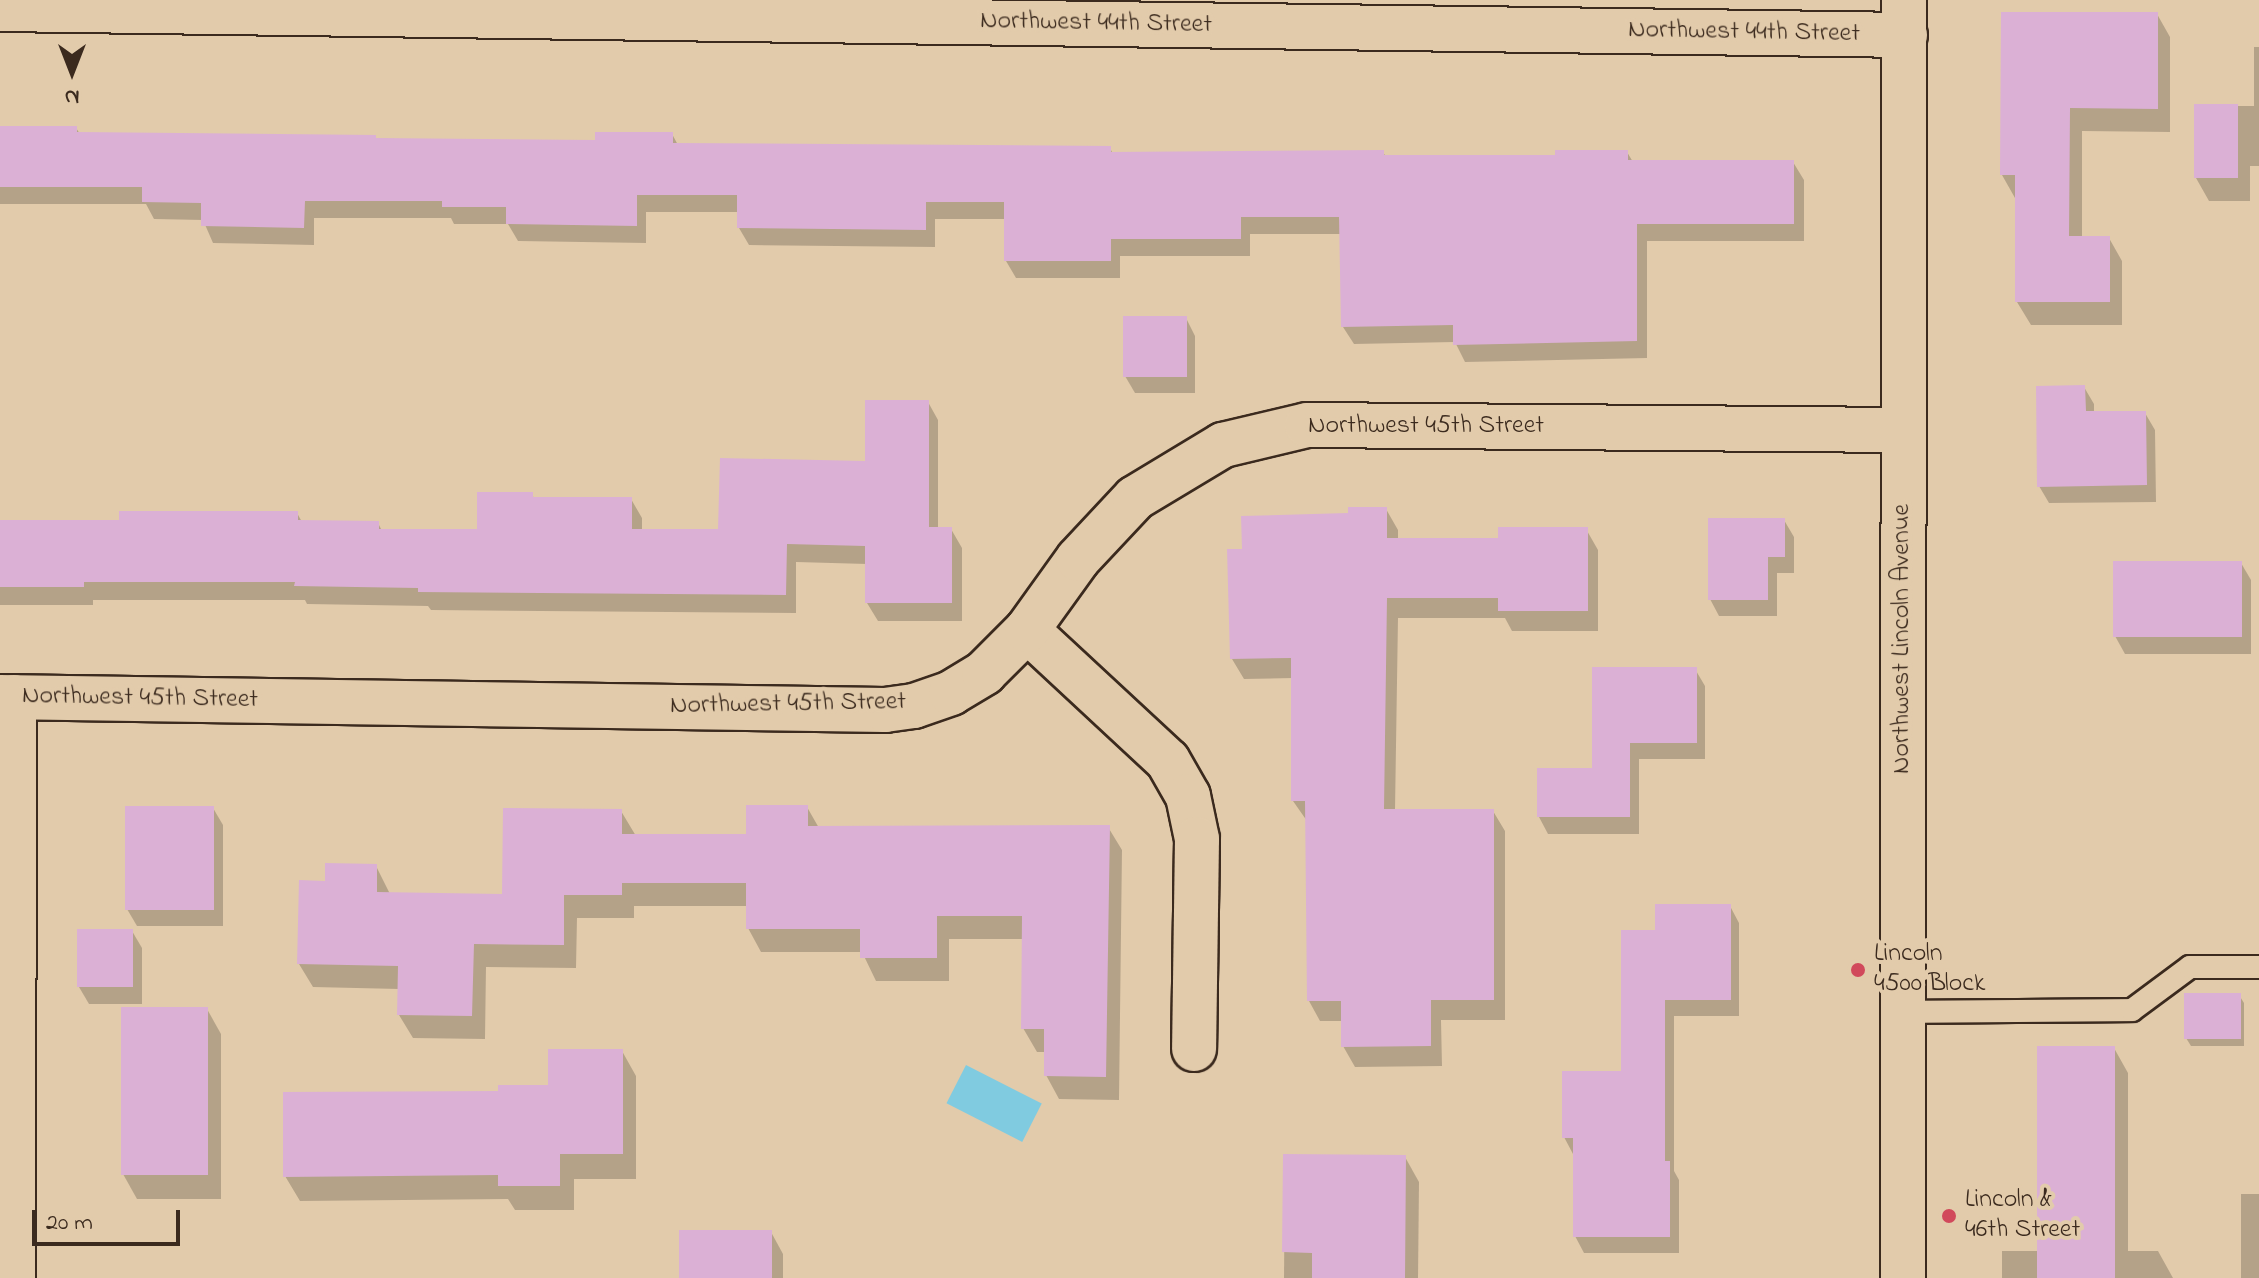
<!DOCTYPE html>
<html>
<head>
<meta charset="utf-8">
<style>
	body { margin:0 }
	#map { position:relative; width:2259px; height:1278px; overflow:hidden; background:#e2cbab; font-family:"Indie Flower",sans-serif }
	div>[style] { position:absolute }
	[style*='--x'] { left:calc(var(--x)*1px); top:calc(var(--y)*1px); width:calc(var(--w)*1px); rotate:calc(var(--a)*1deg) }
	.water>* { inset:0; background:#80cbe0; transform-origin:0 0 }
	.shadow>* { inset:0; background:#0003; transform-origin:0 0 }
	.building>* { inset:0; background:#dbb0d5; transform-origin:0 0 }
	.roads { filter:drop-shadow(2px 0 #3b2a1e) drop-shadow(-2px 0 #3b2a1e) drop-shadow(0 2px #3b2a1e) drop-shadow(0 -2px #3b2a1e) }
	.lane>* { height:22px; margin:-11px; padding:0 11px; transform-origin:11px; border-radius:11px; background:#e2cbab }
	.street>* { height:44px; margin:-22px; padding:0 22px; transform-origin:22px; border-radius:22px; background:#e2cbab }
	.secondary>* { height:44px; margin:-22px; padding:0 22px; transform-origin:22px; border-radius:22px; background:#e2cbab }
	.dots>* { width:22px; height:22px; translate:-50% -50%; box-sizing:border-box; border:4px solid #e2cbab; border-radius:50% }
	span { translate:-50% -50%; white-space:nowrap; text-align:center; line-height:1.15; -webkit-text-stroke:8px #e2cbab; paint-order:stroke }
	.street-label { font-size:26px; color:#3b2a1e }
	.poi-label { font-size:26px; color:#3b2a1e }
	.left { translate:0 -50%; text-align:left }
	.north { position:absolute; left:32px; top:32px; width:80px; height:80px; -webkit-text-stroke:6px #e2cbab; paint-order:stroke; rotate:180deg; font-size:22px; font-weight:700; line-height:32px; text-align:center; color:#3b2a1e }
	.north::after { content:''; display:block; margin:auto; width:28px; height:36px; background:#3b2a1e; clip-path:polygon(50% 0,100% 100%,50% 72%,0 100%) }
	.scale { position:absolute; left:32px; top:1210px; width:148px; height:36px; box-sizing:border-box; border:4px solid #3b2a1e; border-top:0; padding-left:10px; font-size:24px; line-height:28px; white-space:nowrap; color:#3b2a1e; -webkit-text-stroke:6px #e2cbab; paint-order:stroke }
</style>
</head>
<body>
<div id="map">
	<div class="water">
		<div style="left:966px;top:1065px;width:85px;height:43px;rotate:27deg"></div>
	</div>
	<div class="shadow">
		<div style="clip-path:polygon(2157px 14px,2170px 37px,2170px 132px,2082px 131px,2082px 238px,2109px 238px,2122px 261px,2122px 325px,2031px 325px,2017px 302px,2015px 198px,2002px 175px)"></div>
		<div style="clip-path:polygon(2254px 47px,2259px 47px,2259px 166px,2250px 166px,2250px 201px,2209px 201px,2196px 178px,2196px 106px,2254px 106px)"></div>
		<div style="clip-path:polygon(0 128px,76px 128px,80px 134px,597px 142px,672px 134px,678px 145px,1110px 148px,1113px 154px,1383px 152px,1386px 157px,1557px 157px,1627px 152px,1633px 162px,1793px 162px,1804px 180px,1804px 241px,1647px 241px,1647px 358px,1465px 362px,1455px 342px,1354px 344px,1343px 327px,1341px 234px,1250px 234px,1250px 256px,1120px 256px,1120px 278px,1016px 278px,1006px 261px,1006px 219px,935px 219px,935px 247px,749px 245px,739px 228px,739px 212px,646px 212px,646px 243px,518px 241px,508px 224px,454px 224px,451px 218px,314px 218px,314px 245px,213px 243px,203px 220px,154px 219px,146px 204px,0 204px)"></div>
		<div style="clip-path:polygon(1186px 318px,1195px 336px,1195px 393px,1135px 393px,1125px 376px)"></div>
		<div style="clip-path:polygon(2084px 387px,2094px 404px,2094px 413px,2145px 413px,2155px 430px,2156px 502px,2049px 503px,2039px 486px)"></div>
		<div style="clip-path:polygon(928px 402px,938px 420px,938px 529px,951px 529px,962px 548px,962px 621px,878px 621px,867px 603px,867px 564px,796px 562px,796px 613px,431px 610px,428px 606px,307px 604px,305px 600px,93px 600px,93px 605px,0 605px,0 522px,121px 522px,297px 513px,302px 522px,378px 523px,382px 531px,479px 531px,531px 494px,535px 499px,631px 499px,642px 518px,642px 531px,720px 531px,867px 463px)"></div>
		<div style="clip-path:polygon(1386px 509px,1398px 530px,1398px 540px,1500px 540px,1586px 529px,1598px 550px,1598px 631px,1512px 631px,1505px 618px,1398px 618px,1395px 811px,1493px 811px,1505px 831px,1505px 1020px,1441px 1020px,1442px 1066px,1355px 1067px,1343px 1046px,1343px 1021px,1320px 1021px,1309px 1001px,1307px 821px,1293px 801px,1293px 678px,1244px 679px,1232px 659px,1244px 551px,1350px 515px)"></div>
		<div style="clip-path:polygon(1784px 520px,1794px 537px,1794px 573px,1777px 573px,1777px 616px,1719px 616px,1710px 599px)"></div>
		<div style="clip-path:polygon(2241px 563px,2251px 580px,2251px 654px,2125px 654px,2115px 636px)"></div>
		<div style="clip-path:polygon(1695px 669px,1705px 686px,1705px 759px,1639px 759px,1639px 834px,1548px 834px,1539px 817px,1594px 770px)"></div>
		<div style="clip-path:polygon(807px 807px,819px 828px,1108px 827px,1122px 850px,1119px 1100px,1059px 1099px,1046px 1075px,1046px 1052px,1037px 1052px,1023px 1028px,1024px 939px,949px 939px,949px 981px,876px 981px,862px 952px,761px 952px,748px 928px,748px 906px,634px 906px,634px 918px,577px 918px,576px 968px,486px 967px,485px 1039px,413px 1038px,399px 1015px,399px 989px,313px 987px,299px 964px,326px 883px,376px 866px,390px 894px,504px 896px,621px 811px,636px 836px,748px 836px)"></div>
		<div style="clip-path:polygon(213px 808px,223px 825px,223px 926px,137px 926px,127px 909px)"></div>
		<div style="clip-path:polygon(1730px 906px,1739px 923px,1739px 1016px,1674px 1016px,1674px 1171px,1679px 1180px,1679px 1253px,1584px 1253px,1575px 1236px,1573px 1154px,1564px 1137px,1623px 1073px,1657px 932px)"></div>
		<div style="clip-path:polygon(132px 931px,142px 948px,142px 1004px,89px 1004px,79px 987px)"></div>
		<div style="clip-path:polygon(2239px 995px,2244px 1003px,2244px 1046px,2191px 1046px,2186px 1038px)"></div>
		<div style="clip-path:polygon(207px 1009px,221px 1034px,221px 1199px,137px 1199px,123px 1174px)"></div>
		<div style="clip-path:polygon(2114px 1048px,2128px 1073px,2128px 1251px,2158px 1251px,2173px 1278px,2002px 1278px,2002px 1251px,2039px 1251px)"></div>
		<div style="clip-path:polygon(622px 1051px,636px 1076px,636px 1179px,574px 1179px,574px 1210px,515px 1210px,508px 1199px,300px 1201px,285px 1176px,500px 1093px,550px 1087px)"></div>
		<div style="clip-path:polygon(1285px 1156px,1405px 1157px,1419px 1182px,1418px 1278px,1284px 1278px)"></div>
		<div style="left:2241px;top:1194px;width:18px;height:84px"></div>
		<div style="clip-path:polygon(771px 1232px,783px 1254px,783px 1278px,681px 1278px)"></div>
	</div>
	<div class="building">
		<div style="clip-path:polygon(2001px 12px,2158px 12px,2158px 109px,2070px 108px,2069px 236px,2110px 236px,2110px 302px,2015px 302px,2015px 175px,2000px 175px)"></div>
		<div style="left:2194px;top:104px;width:44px;height:74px"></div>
		<div style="clip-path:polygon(0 126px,77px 126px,77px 132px,376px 135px,376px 138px,595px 140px,595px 132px,673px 132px,673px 143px,1111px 146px,1111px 152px,1384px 150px,1384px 155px,1555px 155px,1555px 150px,1628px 150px,1628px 160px,1794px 160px,1794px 224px,1637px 224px,1637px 341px,1453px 345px,1453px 325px,1341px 327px,1339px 217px,1241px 217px,1241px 239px,1111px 239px,1111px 261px,1004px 261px,1004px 202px,926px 202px,926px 230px,737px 228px,737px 195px,637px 195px,637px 226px,506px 224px,506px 207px,442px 207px,442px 201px,305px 201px,304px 228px,201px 226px,201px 203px,142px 202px,142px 187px,0 187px)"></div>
		<div style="left:1123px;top:316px;width:64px;height:61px"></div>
		<div style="clip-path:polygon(2085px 385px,2086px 411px,2146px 411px,2147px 485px,2037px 487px,2036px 386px)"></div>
		<div style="clip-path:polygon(865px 400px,929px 400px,929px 527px,952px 527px,952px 603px,865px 603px,865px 546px,787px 544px,786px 595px,418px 592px,418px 588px,294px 586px,295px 582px,84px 582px,84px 587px,0 587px,0 520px,119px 520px,119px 511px,298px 511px,298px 520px,379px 521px,379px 529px,477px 529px,477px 492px,533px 492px,533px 497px,632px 497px,632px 529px,718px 529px,720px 458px,865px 461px)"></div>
		<div style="clip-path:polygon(1348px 507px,1387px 507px,1387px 538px,1498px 538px,1498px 527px,1588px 527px,1588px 611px,1498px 611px,1498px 598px,1387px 598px,1384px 809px,1494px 809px,1494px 1000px,1431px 1000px,1431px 1046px,1341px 1047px,1341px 1001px,1307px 1001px,1305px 801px,1291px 801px,1291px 658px,1230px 659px,1227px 549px,1242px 549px,1241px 516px,1348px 513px)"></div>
		<div style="clip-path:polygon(1708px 518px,1785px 518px,1785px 557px,1768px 557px,1768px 600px,1708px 600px)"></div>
		<div style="left:2113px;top:561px;width:129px;height:76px"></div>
		<div style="clip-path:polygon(1592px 667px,1697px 667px,1697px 743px,1630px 743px,1630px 817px,1537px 817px,1537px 768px,1592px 768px)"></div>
		<div style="clip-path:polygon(746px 805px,808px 805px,808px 826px,1110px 825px,1106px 1077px,1044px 1076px,1044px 1029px,1021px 1029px,1022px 916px,937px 916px,937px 958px,860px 958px,860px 929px,746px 929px,746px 883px,622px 883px,622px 895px,564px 895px,564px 945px,474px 944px,472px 1016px,397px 1015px,398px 966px,297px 964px,299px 880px,325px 881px,325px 863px,377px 864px,377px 892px,502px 894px,503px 808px,622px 809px,622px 834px,746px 834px)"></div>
		<div style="left:125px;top:806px;width:89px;height:104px"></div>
		<div style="clip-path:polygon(1655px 904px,1731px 904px,1731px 1000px,1665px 1000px,1665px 1161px,1670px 1161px,1670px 1237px,1573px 1237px,1573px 1138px,1562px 1138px,1562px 1071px,1621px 1071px,1621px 930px,1655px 930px)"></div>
		<div style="left:77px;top:929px;width:56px;height:58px"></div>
		<div style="left:2184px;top:993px;width:57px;height:46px"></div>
		<div style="left:121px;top:1007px;width:87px;height:168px"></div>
		<div style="left:2037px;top:1046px;width:78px;height:232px"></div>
		<div style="clip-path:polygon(548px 1049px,623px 1049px,623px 1154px,560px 1154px,560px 1186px,498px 1186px,498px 1175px,283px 1177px,283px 1092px,498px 1091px,498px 1085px,548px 1085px)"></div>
		<div style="clip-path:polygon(1283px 1154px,1406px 1155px,1405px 1278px,1312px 1278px,1312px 1253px,1282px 1252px)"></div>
		<div style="left:679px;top:1230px;width:93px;height:48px"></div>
	</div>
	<div class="roads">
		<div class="lane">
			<div style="--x:1902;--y:1012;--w:230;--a:-0.5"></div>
			<div style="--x:2132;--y:1010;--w:72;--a:-36.6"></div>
			<div style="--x:2190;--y:967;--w:69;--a:0"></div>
		</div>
		<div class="street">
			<div style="--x:0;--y:9;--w:1905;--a:0.78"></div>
			<div style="--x:1027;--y:630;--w:192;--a:42.9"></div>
			<div style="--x:1168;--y:761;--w:40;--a:60.3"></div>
			<div style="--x:1188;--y:796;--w:44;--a:78.2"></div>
			<div style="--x:1197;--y:839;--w:210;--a:90.8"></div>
			<div style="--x:0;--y:697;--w:885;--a:0.84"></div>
			<div style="--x:885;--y:710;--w:29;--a:-8"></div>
			<div style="--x:914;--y:706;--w:39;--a:-19"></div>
			<div style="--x:951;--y:693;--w:39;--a:-31"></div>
			<div style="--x:984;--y:673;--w:61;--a:-45"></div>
			<div style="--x:1027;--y:630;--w:87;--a:-54.3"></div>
			<div style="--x:1078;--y:559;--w:83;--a:-46.9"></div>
			<div style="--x:1135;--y:498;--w:103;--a:-31.1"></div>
			<div style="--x:1223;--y:445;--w:86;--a:-13.4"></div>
			<div style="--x:1307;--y:425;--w:595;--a:0.48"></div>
			<div style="--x:13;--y:1278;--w:581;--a:-89.9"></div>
		</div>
		<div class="secondary">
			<div style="--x:1903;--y:1278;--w:1278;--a:-89.96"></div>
		</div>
	</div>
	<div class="dots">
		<div style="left:1858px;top:970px;background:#d1495b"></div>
		<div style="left:1949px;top:1216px;background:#d1495b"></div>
	</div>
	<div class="street-label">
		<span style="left:1096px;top:24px;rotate:1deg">Northwest 44th Street</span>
		<span style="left:1744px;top:33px;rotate:1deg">Northwest 44th Street</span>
		<span style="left:1426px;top:427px">Northwest 45th Street</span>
		<span style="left:1903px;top:639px;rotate:-90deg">Northwest Lincoln Avenue</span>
		<span style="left:140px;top:699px;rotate:1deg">Northwest 45th Street</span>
		<span style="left:788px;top:705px;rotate:-1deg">Northwest 45th Street</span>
	</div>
	<div class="poi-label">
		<span class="left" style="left:1874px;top:970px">Lincoln<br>4500 Block</span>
		<span class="left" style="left:1965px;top:1216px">Lincoln &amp;<br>46th Street</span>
	</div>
	<div class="north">N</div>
	<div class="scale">20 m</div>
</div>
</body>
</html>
